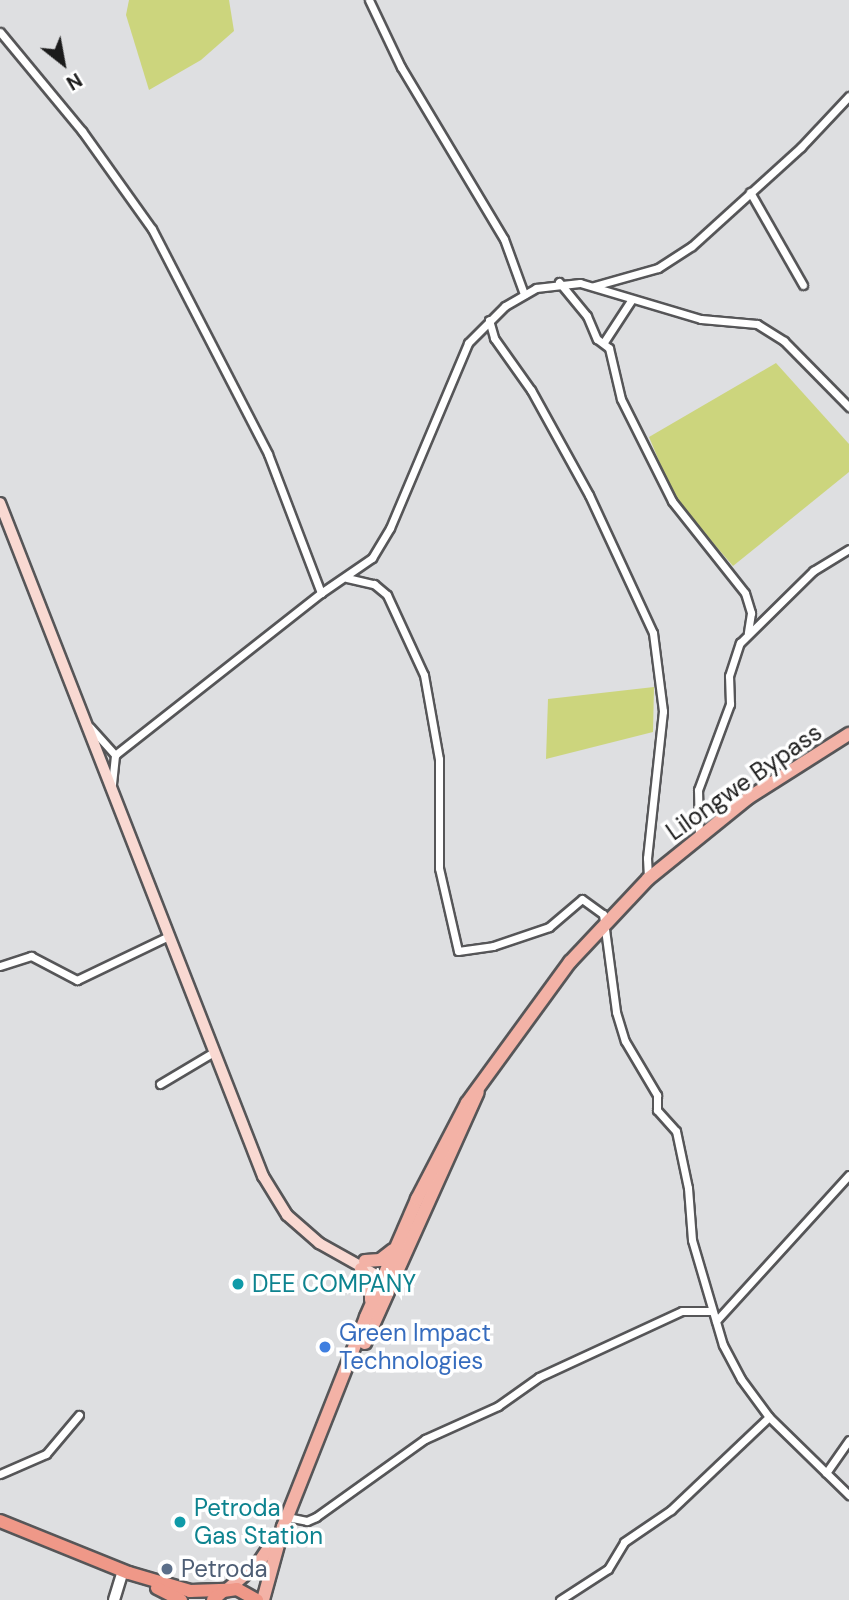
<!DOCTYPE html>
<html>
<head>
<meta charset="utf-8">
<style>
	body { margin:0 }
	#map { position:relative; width:849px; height:1600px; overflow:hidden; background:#dedfe1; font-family:"DM Sans",sans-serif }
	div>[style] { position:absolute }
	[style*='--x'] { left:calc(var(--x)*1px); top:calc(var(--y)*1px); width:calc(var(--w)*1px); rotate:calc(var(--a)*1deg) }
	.green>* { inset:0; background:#ccd57d }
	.roads { filter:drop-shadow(2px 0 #565658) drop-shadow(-2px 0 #565658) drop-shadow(0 2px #565658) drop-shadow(0 -2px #565658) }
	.minor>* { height:7px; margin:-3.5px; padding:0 3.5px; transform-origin:3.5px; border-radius:3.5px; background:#fff }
	.tertiary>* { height:10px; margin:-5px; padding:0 5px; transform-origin:5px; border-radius:5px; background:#fff }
	.secondary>* { height:10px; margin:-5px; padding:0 5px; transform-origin:5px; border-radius:5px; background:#f9d9d2 }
	.primary>* { height:12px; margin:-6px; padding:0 6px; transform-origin:6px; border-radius:6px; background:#f3b2a6 }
	.trunk>* { height:12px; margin:-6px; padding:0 6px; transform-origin:6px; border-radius:6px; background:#ef9888 }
	.dots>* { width:19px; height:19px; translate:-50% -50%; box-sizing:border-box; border:4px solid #fff; border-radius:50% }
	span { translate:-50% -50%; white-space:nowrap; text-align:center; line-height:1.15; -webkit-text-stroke:7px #fff; paint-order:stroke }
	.street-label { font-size:24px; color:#1b1b1b }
	.culture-label { font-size:24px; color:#0d838f }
	.left { translate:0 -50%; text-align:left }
	.shop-label { font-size:24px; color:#366cbe }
	.service-label { font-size:24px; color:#4e5e75 }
	.north { position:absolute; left:28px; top:28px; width:70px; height:70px; -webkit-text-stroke:5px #fff; paint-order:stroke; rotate:149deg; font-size:19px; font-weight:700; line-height:28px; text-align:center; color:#1b1b1b }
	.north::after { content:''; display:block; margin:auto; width:24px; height:32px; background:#1b1b1b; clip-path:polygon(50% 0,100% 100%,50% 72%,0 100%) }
</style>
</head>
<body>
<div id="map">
	<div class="green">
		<div style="clip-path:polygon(129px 0,229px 0,234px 31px,201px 60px,149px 90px,126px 15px)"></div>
		<div style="clip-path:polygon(776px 363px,849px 444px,849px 472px,733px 566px,675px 499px,649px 437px)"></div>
		<div style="clip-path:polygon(654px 687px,653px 732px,546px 759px,548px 699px)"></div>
	</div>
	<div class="roads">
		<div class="minor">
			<div style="--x:369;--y:0;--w:74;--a:64.5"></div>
			<div style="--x:401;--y:67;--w:200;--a:59.1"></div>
			<div style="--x:504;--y:239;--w:59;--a:70"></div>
			<div style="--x:0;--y:32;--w:129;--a:50.4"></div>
			<div style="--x:82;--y:131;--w:120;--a:54.5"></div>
			<div style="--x:152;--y:229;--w:253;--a:62.7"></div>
			<div style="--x:268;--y:454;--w:149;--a:69.1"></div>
			<div style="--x:750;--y:192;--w:107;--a:60.3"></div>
			<div style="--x:559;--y:282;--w:44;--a:50.5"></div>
			<div style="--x:587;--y:316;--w:25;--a:67"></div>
			<div style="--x:597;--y:339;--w:15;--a:37"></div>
			<div style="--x:609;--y:348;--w:52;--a:76.8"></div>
			<div style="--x:621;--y:399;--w:114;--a:63.4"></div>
			<div style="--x:672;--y:501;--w:117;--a:51.6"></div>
			<div style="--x:745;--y:593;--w:21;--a:73"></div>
			<div style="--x:751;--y:613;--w:20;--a:99"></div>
			<div style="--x:594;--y:286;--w:66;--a:-15.7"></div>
			<div style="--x:658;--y:268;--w:40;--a:-32.9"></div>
			<div style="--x:692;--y:246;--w:147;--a:-42.2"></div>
			<div style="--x:801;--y:147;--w:70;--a:-46.7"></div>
			<div style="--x:489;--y:320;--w:19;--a:74"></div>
			<div style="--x:494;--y:338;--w:64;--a:54.6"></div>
			<div style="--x:531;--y:390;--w:120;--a:61.1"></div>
			<div style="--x:589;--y:495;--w:152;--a:65.1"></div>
			<div style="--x:653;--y:633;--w:79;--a:82.7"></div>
			<div style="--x:663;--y:711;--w:148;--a:96.2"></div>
			<div style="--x:647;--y:858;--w:21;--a:87"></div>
			<div style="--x:604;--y:342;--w:51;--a:-56.9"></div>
			<div style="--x:347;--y:578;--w:28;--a:13"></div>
			<div style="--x:374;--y:584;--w:17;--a:40"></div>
			<div style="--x:387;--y:595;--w:88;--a:65.2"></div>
			<div style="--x:424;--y:675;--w:85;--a:79.9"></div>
			<div style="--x:439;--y:759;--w:109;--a:90"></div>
			<div style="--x:439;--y:868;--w:85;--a:77.1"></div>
			<div style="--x:458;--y:951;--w:35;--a:-8"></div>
			<div style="--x:493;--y:946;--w:59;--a:-18.7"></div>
			<div style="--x:549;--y:927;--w:43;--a:-40.3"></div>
			<div style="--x:582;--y:899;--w:26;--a:36"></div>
			<div style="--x:603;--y:914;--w:99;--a:82.4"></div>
			<div style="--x:616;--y:1012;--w:30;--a:73"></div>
			<div style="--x:625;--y:1041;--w:63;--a:59.3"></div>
			<div style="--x:657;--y:1095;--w:15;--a:90"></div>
			<div style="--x:657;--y:1110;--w:28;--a:48"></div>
			<div style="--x:676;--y:1131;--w:58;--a:78.1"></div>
			<div style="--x:688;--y:1188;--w:52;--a:85.6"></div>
			<div style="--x:692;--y:1240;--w:109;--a:73.6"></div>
			<div style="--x:723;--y:1345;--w:38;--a:62"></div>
			<div style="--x:741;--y:1379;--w:47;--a:53.6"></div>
			<div style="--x:769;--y:1417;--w:112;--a:44.3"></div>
			<div style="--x:90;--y:727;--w:38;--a:48"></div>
			<div style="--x:112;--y:784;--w:29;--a:-84"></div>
			<div style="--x:115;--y:755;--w:262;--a:-38.2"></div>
			<div style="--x:321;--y:593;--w:62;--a:-34.5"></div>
			<div style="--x:372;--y:558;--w:35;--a:-59"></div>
			<div style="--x:390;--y:528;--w:201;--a:-67.1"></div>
			<div style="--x:468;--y:343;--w:52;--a:-45"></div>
			<div style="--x:505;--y:306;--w:36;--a:-30"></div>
			<div style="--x:536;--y:288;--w:44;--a:-6.5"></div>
			<div style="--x:580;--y:283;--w:126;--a:16.6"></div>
			<div style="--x:701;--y:319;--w:56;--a:5.1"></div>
			<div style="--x:757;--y:324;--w:32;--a:32"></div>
			<div style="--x:784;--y:341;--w:93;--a:45.4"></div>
			<div style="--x:699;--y:836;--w:46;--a:-91.2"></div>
			<div style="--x:698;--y:790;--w:92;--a:-69.6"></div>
			<div style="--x:730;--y:704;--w:28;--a:-92"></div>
			<div style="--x:729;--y:676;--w:35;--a:-72"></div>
			<div style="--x:740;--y:643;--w:103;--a:-44.6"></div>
			<div style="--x:813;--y:571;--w:42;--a:-31.4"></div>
			<div style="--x:0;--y:966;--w:33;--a:-18"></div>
			<div style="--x:31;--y:956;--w:52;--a:27.6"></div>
			<div style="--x:77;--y:980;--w:102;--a:-25.6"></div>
			<div style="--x:160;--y:1084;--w:63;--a:-30.7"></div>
			<div style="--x:716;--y:1321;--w:197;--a:-47.7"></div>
			<div style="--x:826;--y:1473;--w:40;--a:-55.1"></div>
			<div style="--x:0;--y:1474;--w:50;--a:-23.5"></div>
			<div style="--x:46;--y:1454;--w:51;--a:-49.8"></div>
			<div style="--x:287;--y:1517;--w:20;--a:11"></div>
			<div style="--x:307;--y:1521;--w:10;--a:-24"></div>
			<div style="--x:316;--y:1517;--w:134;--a:-35.6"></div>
			<div style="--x:425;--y:1439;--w:80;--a:-24.3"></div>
			<div style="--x:498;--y:1406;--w:50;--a:-35.3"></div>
			<div style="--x:539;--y:1377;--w:157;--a:-24.8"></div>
			<div style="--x:682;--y:1311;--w:30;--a:0"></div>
			<div style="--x:560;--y:1600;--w:57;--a:-32.9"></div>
			<div style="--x:608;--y:1569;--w:31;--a:-59"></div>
			<div style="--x:624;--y:1542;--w:57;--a:-34.2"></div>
			<div style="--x:671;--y:1510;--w:135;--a:-43.5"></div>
		</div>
		<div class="tertiary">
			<div style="--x:114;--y:1600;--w:31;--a:-73"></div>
		</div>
		<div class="secondary">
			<div style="--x:0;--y:503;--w:723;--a:68.66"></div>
			<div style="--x:263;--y:1176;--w:46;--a:58.4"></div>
			<div style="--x:287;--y:1215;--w:43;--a:41.2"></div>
			<div style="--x:319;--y:1243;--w:78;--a:29.2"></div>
		</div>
		<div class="primary">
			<div style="--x:365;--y:1261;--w:15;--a:-4"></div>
			<div style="--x:380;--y:1260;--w:16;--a:-38"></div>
			<div style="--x:361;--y:1269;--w:20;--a:60"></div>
			<div style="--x:371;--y:1286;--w:14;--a:90"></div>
			<div style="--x:365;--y:1343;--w:275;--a:-65.8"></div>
			<div style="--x:227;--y:1590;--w:44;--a:-41.3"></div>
			<div style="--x:260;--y:1561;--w:23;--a:-56"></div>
			<div style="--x:263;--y:1600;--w:76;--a:-74.7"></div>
			<div style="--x:283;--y:1527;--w:226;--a:-68.4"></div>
			<div style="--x:366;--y:1317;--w:129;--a:-66.6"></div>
			<div style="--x:417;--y:1199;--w:108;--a:-62.5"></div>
			<div style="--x:467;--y:1103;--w:175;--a:-53.9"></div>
			<div style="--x:570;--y:962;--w:114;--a:-46.8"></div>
			<div style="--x:648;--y:879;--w:129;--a:-39"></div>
			<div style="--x:748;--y:798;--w:120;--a:-32.4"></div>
		</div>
		<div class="trunk">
			<div style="--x:0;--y:1521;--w:139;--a:22"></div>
			<div style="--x:129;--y:1573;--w:64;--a:16.4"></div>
			<div style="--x:190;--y:1591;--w:37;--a:-2"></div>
			<div style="--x:157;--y:1588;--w:27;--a:27"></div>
			<div style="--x:213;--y:1600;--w:13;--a:-42"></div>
			<div style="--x:223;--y:1591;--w:14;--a:-8"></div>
			<div style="--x:237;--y:1589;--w:23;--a:29"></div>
		</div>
	</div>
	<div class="dots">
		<div style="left:238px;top:1284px;background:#0f9aa8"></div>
		<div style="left:325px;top:1347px;background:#3f7fe0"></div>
		<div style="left:180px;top:1522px;background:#0f9aa8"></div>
		<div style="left:167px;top:1569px;background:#5c6f8a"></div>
	</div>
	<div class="street-label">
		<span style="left:744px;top:782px;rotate:-35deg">Lilongwe Bypass</span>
	</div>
	<div class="culture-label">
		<span class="left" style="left:252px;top:1284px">DEE COMPANY</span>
		<span class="left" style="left:194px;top:1522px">Petroda<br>Gas Station</span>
	</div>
	<div class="shop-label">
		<span class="left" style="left:339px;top:1347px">Green Impact<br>Technologies</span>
	</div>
	<div class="service-label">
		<span class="left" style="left:181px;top:1569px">Petroda</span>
	</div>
	<div class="north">N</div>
</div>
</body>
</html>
